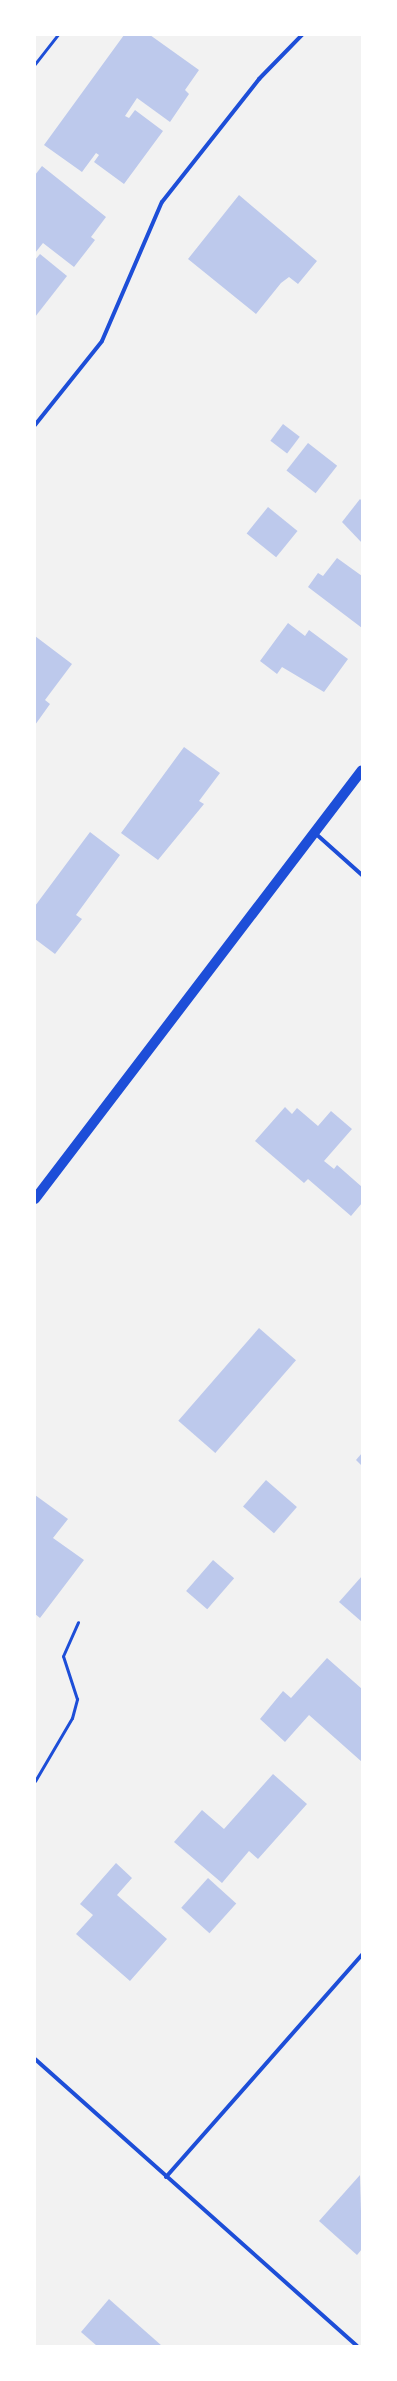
<!DOCTYPE html>
<html>
<head>
<meta charset="utf-8">
<style>
	body { margin:0 }
	#map { position:relative; width:397px; height:2381px; overflow:hidden; background:#f2f2f2; font-family:"Open Sans",sans-serif }
	div>[style] { position:absolute }
	[style*='--x'] { left:calc(var(--x)*1px); top:calc(var(--y)*1px); width:calc(var(--w)*1px); rotate:calc(var(--a)*1deg) }
	.building>* { inset:0; background:#bdc9ec; transform-origin:0 0 }
	.path>* { height:2.5px; margin:-1.25px; padding:0 1.25px; transform-origin:1.25px; border-radius:1.25px; background:#1d4ed8 }
	.service>* { height:3px; margin:-1.5px; padding:0 1.5px; transform-origin:1.5px; border-radius:1.5px; background:#1d4ed8 }
	.minor>* { height:4px; margin:-2px; padding:0 2px; transform-origin:2px; border-radius:2px; background:#1d4ed8 }
	.primary>* { height:10px; margin:-5px; padding:0 5px; transform-origin:5px; border-radius:5px; background:#1d4ed8 }
	span { translate:-50% -50%; white-space:nowrap; text-align:center; line-height:1.15; -webkit-text-stroke:3px #fff; paint-order:stroke }
	.frame { position:absolute; inset:0; border:36px solid #fff; pointer-events:none }
</style>
</head>
<body>
<div id="map">
	<div class="building">
		<div style="clip-path:polygon(124px 35px,150px 35px,199px 70px,185px 90px,189px 94px,170px 122px,137px 98px,125px 116px,129px 118px,135px 110px,163px 131px,124px 184px,94px 162px,99px 155px,96px 153px,82px 172px,44px 145px)"></div>
		<div style="clip-path:polygon(42px 166px,106px 217px,91px 237px,95px 240px,74px 267px,43px 243px,35px 253px,35px 175px)"></div>
		<div style="clip-path:polygon(239px 195px,317px 261px,298px 284px,289px 277px,281px 283px,256px 314px,188px 259px)"></div>
		<div style="clip-path:polygon(40px 254px,67px 276px,35px 317px,35px 260px)"></div>
		<div style="left:283px;top:424px;width:21px;height:21px;rotate:37deg"></div>
		<div style="left:308px;top:443px;width:37px;height:35px;rotate:38deg"></div>
		<div style="clip-path:polygon(360px 499px,362px 501px,362px 543px,342px 522px)"></div>
		<div style="left:268px;top:507px;width:38px;height:34px;rotate:39deg"></div>
		<div style="clip-path:polygon(337px 558px,362px 576px,362px 628px,308px 587px,318px 573px,323px 576px)"></div>
		<div style="clip-path:polygon(288px 623px,305px 636px,309px 630px,348px 659px,324px 692px,282px 667px,277px 674px,260px 661px)"></div>
		<div style="clip-path:polygon(35px 636px,72px 664px,45px 700px,50px 704px,35px 725px)"></div>
		<div style="clip-path:polygon(184px 747px,220px 773px,199px 801px,204px 804px,158px 860px,121px 833px)"></div>
		<div style="clip-path:polygon(90px 832px,120px 855px,76px 915px,82px 919px,55px 954px,35px 939px,35px 906px)"></div>
		<div style="clip-path:polygon(285px 1107px,292px 1114px,297px 1108px,318px 1126px,331px 1111px,352px 1129px,324px 1161px,334px 1169px,337px 1165px,362px 1187px,362px 1203px,351px 1216px,308px 1179px,304px 1183px,255px 1141px)"></div>
		<div style="left:259px;top:1328px;width:49px;height:123px;rotate:41deg"></div>
		<div style="clip-path:polygon(362px 1453px,362px 1466px,356px 1460px)"></div>
		<div style="left:266px;top:1480px;width:41px;height:35px;rotate:41deg"></div>
		<div style="clip-path:polygon(35px 1495px,68px 1519px,53px 1538px,84px 1560px,40px 1618px,35px 1614px)"></div>
		<div style="left:213px;top:1560px;width:28px;height:41px;rotate:41deg"></div>
		<div style="clip-path:polygon(362px 1576px,362px 1622px,339px 1602px)"></div>
		<div style="clip-path:polygon(327px 1658px,362px 1689px,362px 1762px,309px 1715px,285px 1742px,260px 1719px,283px 1691px,291px 1698px)"></div>
		<div style="clip-path:polygon(273px 1774px,307px 1804px,258px 1859px,249px 1851px,222px 1883px,174px 1842px,202px 1810px,224px 1829px)"></div>
		<div style="clip-path:polygon(116px 1863px,132px 1878px,117px 1895px,167px 1939px,130px 1981px,76px 1934px,93px 1915px,80px 1904px)"></div>
		<div style="left:208px;top:1878px;width:38px;height:40px;rotate:42deg"></div>
		<div style="clip-path:polygon(360px 2175px,362px 2249px,357px 2255px,319px 2221px)"></div>
		<div style="clip-path:polygon(109px 2299px,162px 2346px,97px 2346px,81px 2332px)"></div>
	</div>
	<div class="path">
		<div style="--x:35;--y:64;--w:37;--a:-52"></div>
	</div>
	<div class="service">
		<div style="--x:35;--y:1781;--w:73;--a:-59.6"></div>
		<div style="--x:72;--y:1718;--w:20;--a:-75"></div>
		<div style="--x:77;--y:1699;--w:45;--a:-108"></div>
		<div style="--x:63;--y:1656;--w:37;--a:-66"></div>
	</div>
	<div class="minor">
		<div style="--x:35;--y:425;--w:107;--a:-51.4"></div>
		<div style="--x:102;--y:341;--w:151;--a:-66.7"></div>
		<div style="--x:162;--y:202;--w:157;--a:-51.7"></div>
		<div style="--x:259;--y:79;--w:62;--a:-45.7"></div>
		<div style="--x:315;--y:833;--w:63;--a:41.8"></div>
		<div style="--x:35;--y:2059;--w:431;--a:41.7"></div>
		<div style="--x:166;--y:2177;--w:296;--a:-48.6"></div>
	</div>
	<div class="primary">
		<div style="--x:35;--y:1199;--w:539;--a:-52.68"></div>
	</div>
	<div class="frame"></div>
</div>
</body>
</html>
